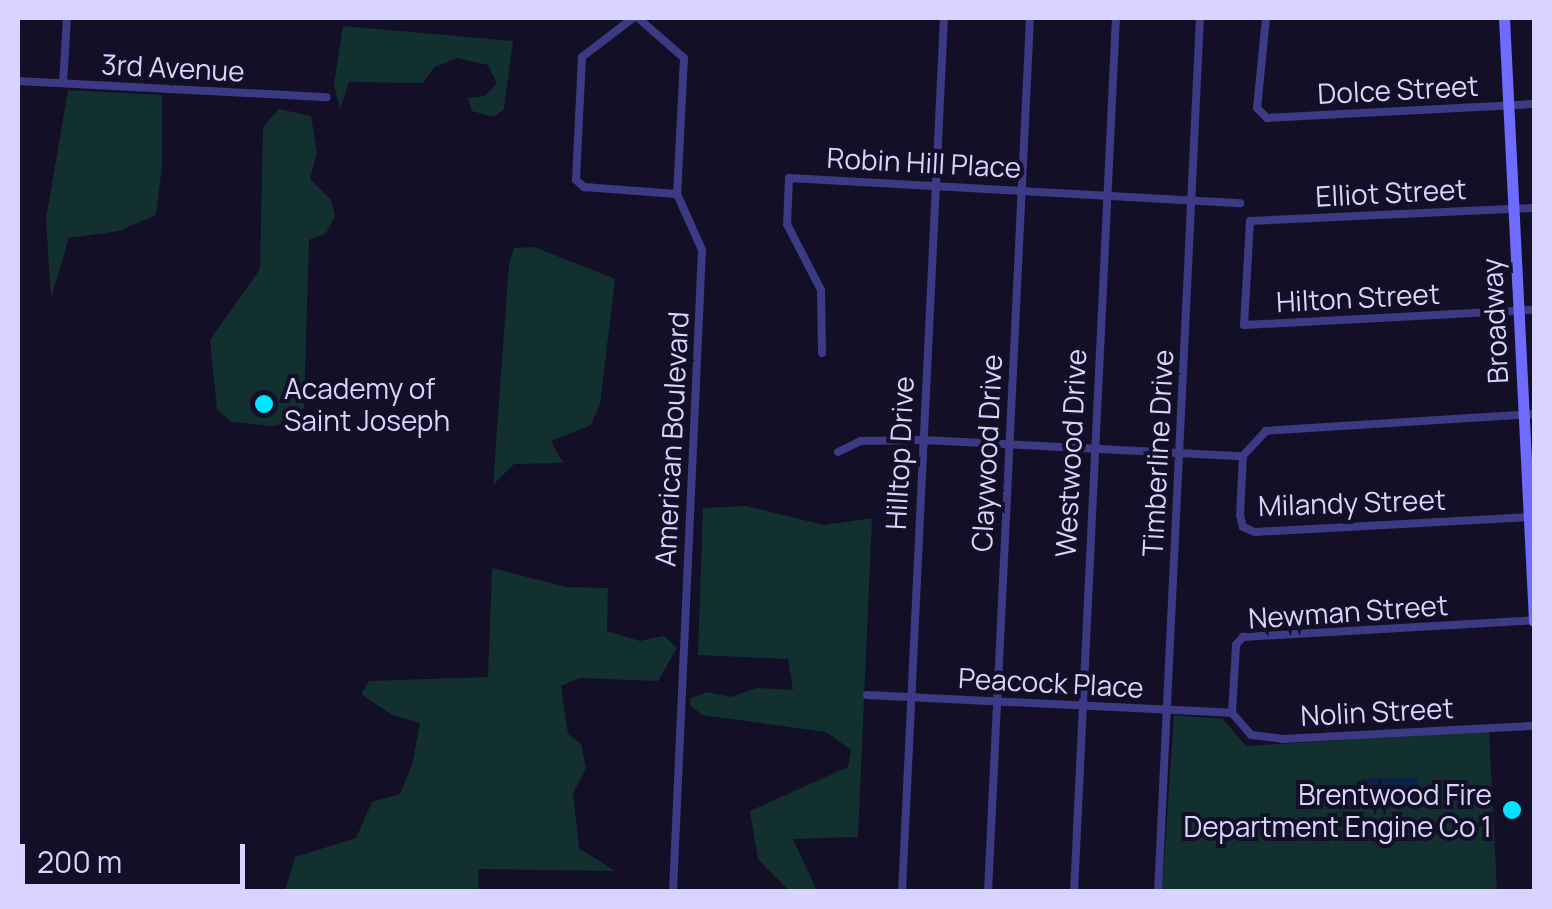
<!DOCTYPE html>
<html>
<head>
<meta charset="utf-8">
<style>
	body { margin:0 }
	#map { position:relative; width:1552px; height:909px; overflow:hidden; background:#130f26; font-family:Manrope,sans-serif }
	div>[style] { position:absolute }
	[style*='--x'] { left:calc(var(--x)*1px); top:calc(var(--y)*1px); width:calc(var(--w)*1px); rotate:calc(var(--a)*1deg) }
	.green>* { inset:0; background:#12302f }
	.water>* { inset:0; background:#0c2248; transform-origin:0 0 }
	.street>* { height:8px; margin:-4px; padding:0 4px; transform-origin:4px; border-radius:4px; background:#3d3a85 }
	.secondary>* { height:11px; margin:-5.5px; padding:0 5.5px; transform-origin:5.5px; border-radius:5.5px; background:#6f6bff }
	.dots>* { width:28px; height:28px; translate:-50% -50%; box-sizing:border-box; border:5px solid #130f26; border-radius:50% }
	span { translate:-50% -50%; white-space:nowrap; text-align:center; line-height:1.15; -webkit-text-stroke:8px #130f26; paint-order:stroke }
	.street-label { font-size:28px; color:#d9d4ff }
	.poi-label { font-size:28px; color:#d9d4ff }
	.left { translate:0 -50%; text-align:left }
	.right { translate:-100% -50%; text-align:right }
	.frame { position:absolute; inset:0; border:20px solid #d9d4ff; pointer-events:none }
	.scale { position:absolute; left:20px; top:844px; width:225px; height:45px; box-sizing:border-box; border:5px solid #d9d4ff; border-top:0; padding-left:12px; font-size:30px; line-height:35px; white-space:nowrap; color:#d9d4ff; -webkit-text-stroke:8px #130f26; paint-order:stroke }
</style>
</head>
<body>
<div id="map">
	<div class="green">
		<div style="clip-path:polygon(343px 26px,513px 41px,504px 109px,494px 117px,472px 111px,468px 98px,485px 96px,497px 83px,488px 65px,457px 58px,435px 67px,423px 83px,349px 82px,340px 109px,334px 84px)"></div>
		<div style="clip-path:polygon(68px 90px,162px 95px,162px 166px,156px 215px,119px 231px,69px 238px,51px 298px,46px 219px)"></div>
		<div style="clip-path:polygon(279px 109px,311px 116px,317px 153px,310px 179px,331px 200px,335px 216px,326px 233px,309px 240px,304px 407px,292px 422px,273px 426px,232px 422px,217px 410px,210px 340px,260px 269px,263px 127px)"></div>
		<div style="clip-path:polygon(534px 247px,615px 279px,600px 404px,591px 425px,551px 441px,563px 463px,514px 464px,493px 485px,509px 264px,514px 248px)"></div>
		<div style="clip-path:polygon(745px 506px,824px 525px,872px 518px,858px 837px,793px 839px,817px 891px,789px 891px,758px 859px,750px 811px,848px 767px,851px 750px,826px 732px,702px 715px,690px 705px,691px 698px,707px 692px,731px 697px,756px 688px,793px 690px,788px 659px,698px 655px,703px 508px)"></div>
		<div style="clip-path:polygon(492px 568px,566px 587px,608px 588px,607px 631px,640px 641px,664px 636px,677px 648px,658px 681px,580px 678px,561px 686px,568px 734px,581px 744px,586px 768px,573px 793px,579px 848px,615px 871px,478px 869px,479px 891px,285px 891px,295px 857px,356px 838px,372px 802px,400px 794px,412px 765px,420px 723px,392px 715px,361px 694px,369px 681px,488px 677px)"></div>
		<div style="clip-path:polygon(1174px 715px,1223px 719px,1246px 746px,1489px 731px,1497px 891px,1162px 892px)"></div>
	</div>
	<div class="water">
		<div style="left:1418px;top:777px;width:26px;height:57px;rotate:88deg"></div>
	</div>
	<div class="street">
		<div style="--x:633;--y:18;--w:64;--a:142.6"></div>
		<div style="--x:582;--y:57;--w:123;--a:92.8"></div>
		<div style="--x:576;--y:180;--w:11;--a:41"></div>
		<div style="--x:584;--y:187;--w:93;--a:4.3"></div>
		<div style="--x:638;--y:18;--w:61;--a:41"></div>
		<div style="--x:684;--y:58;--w:136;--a:92.9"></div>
		<div style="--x:677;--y:194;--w:61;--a:65.9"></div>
		<div style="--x:702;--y:250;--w:643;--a:92.59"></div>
		<div style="--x:1266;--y:18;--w:90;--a:95.7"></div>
		<div style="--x:1257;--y:108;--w:14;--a:45"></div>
		<div style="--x:1267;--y:118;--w:267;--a:-3"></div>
		<div style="--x:18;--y:81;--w:309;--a:3"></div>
		<div style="--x:63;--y:83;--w:65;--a:-86.5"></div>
		<div style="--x:1534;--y:208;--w:284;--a:177.4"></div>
		<div style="--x:1250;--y:221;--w:104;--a:93.3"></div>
		<div style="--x:1244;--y:325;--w:290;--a:-3"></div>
		<div style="--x:822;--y:353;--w:63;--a:-90.9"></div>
		<div style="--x:821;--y:290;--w:74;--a:-117.3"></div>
		<div style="--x:787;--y:224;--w:46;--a:-87.5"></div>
		<div style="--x:789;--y:178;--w:452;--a:3.2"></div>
		<div style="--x:1534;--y:414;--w:269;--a:176.4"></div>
		<div style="--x:1266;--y:431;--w:34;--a:133"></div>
		<div style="--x:1243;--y:456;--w:59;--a:92.9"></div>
		<div style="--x:1240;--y:515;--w:12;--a:76"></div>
		<div style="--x:1243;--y:527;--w:13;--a:23"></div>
		<div style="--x:1255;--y:532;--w:279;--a:-3.1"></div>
		<div style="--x:838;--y:452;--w:25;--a:-26"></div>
		<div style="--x:861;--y:441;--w:61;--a:-0.9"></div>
		<div style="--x:922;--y:440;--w:321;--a:2.9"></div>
		<div style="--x:867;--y:695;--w:365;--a:2.8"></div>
		<div style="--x:1232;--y:713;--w:68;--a:-86.6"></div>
		<div style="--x:1236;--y:645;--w:11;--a:-49"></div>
		<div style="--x:1243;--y:637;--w:291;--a:-3.3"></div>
		<div style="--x:1232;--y:713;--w:29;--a:49"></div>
		<div style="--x:1251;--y:735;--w:31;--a:7"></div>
		<div style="--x:1282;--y:739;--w:252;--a:-3"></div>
		<div style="--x:902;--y:892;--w:875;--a:-87.25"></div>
		<div style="--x:988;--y:892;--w:875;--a:-87.25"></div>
		<div style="--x:1074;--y:892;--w:875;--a:-87.25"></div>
		<div style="--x:1158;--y:892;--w:875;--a:-87.25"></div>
	</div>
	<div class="secondary">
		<div style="--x:1504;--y:18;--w:604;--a:87.15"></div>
	</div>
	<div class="dots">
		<div style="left:264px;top:404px;background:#00e5ff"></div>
		<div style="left:1512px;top:810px;background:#00e5ff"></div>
	</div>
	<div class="street-label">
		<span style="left:173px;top:67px;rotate:3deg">3rd Avenue</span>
		<span style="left:1398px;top:89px;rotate:-3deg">Dolce Street</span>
		<span style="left:924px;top:162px;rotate:3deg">Robin Hill Place</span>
		<span style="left:1391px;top:192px;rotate:-3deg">Elliot Street</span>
		<span style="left:1358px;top:297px;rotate:-3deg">Hilton Street</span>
		<span style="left:1494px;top:321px;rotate:-93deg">Broadway</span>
		<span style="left:671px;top:439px;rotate:-87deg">American Boulevard</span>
		<span style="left:899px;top:453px;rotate:-87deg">Hilltop Drive</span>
		<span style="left:986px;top:453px;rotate:-87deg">Claywood Drive</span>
		<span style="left:1070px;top:453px;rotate:-87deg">Westwood Drive</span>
		<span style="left:1157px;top:453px;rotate:-87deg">Timberline Drive</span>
		<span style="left:1352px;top:502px;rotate:-2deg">Milandy Street</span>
		<span style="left:1348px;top:611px;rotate:-4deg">Newman Street</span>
		<span style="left:1051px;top:682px;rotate:3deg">Peacock Place</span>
		<span style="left:1377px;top:711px;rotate:-3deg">Nolin Street</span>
	</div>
	<div class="poi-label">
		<span class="left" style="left:284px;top:404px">Academy of<br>Saint Joseph</span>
		<span class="right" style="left:1492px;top:810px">Brentwood Fire<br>Department Engine Co 1</span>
	</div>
	<div class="frame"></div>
	<div class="scale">200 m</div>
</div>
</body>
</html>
